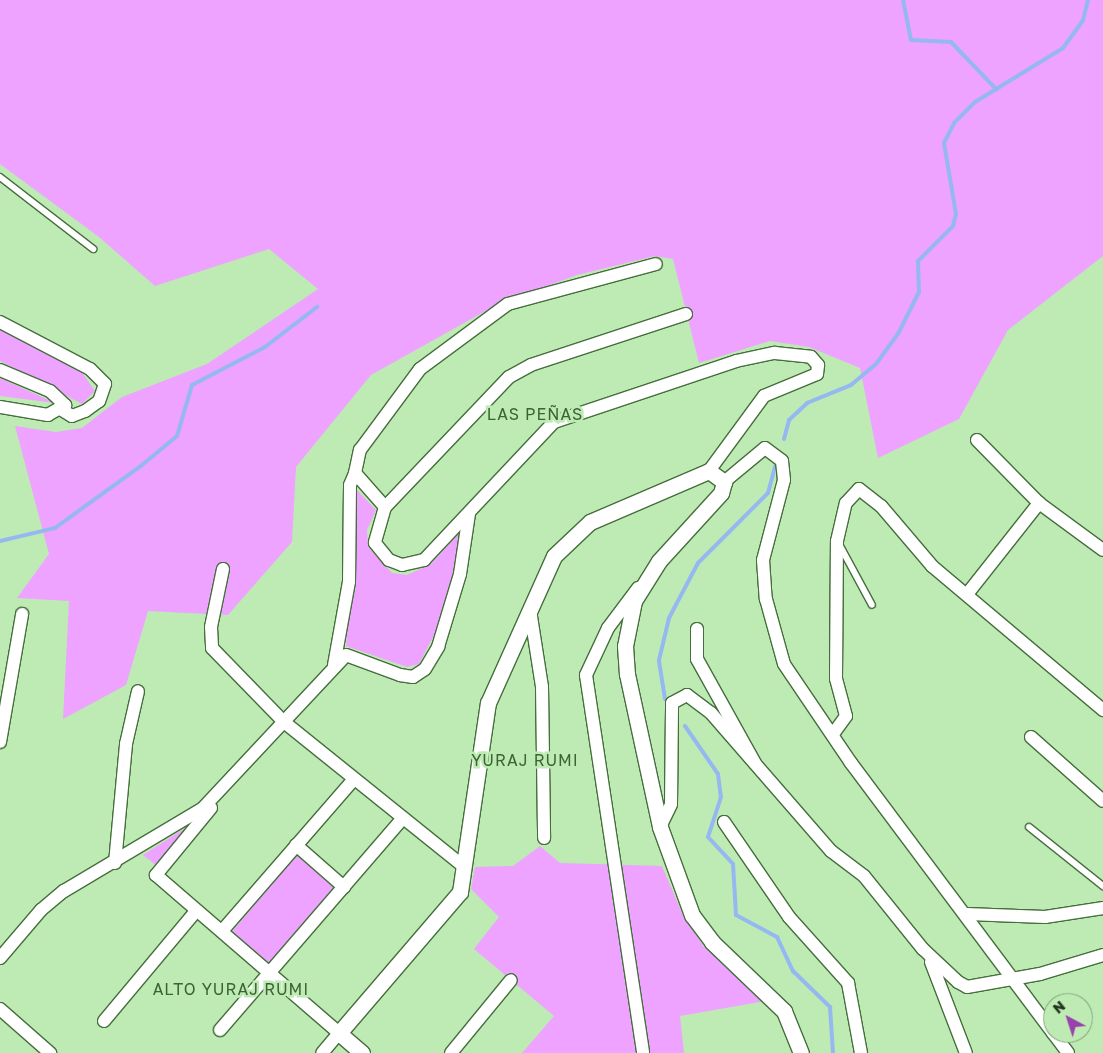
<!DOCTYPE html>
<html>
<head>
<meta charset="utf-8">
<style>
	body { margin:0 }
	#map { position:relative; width:1103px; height:1053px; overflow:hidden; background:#beebb4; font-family:"Golos Text",sans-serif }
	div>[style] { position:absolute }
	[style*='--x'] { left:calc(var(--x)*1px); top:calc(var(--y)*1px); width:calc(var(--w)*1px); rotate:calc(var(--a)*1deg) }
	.green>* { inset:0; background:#eda3ff; transform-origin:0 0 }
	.stream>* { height:4px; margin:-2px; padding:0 2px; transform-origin:2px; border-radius:2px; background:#95b8f1 }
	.roads { filter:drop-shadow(1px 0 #466e3d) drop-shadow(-1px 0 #466e3d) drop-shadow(0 1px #466e3d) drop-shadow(0 -1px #466e3d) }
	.service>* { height:6px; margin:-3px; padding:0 3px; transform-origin:3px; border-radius:3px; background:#fff }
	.minor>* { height:12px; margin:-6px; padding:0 6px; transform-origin:6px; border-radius:6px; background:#fff }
	.tertiary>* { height:15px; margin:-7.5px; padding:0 7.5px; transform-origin:7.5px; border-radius:7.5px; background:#fff }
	span { translate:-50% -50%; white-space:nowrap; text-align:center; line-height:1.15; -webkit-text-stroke:5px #beebb4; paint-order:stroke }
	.neighbourhood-label { font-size:16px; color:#3c6333; letter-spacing:1px }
	.north { position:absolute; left:1043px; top:993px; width:50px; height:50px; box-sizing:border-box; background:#beebb4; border:1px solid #80a379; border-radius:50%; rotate:320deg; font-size:14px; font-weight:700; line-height:20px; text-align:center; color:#243620 }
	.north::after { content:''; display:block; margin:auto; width:18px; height:22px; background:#9941ad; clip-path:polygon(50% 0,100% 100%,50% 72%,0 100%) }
</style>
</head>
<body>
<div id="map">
	<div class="green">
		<div style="clip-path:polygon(0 0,1103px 0,1103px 256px,1008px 330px,959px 419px,878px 458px,860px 368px,809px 347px,770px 341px,699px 363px,673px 259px,655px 256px,577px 275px,498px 304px,371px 375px,296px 467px,292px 542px,228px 615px,148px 611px,126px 685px,63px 719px,69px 601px,17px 598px,49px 554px,15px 426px,56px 432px,82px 428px,122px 397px,207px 364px,318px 289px,269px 249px,155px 286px,99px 237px,0 164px)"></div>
		<div style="clip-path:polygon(0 327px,81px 371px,95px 391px,82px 404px,0 361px)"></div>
		<div style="clip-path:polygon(0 378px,55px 403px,0 396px)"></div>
		<div style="clip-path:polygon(356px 489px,376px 510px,367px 530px,368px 547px,392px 573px,407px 575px,431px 564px,461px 531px,456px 576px,441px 622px,419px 664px,407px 667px,346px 646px)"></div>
		<div style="clip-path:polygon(193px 823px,157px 866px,143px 855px)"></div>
		<div style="clip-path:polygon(540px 846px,560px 863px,662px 866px,682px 913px,704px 947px,766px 1001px,680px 1016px,684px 1053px,522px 1053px,554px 1016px,474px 949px,499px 917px,471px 889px,475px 867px,513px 866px)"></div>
		<div style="left:298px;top:853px;width:51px;height:104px;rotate:40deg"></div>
	</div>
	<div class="stream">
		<div style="--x:903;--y:0;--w:41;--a:78.7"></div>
		<div style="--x:911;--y:40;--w:40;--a:2.9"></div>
		<div style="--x:951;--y:42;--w:66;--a:46.2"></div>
		<div style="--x:784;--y:439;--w:20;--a:-75"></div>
		<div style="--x:789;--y:420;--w:25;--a:-43"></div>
		<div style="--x:807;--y:403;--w:48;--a:-22.2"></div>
		<div style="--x:851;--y:385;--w:33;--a:-40"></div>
		<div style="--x:876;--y:364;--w:37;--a:-54"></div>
		<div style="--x:898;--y:334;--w:47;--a:-63.4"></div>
		<div style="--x:919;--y:292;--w:31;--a:-92"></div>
		<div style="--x:918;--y:261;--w:49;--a:-45"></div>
		<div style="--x:953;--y:226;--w:12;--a:-76"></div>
		<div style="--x:956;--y:214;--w:72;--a:-99.6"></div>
		<div style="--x:944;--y:143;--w:22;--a:-63"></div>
		<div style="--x:954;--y:123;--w:30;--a:-45"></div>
		<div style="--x:975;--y:102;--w:103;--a:-31.5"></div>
		<div style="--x:1063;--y:48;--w:34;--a:-54"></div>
		<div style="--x:1083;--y:20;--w:21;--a:-76"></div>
		<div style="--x:0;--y:541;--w:57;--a:-13.3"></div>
		<div style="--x:55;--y:528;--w:107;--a:-35.9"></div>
		<div style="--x:142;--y:465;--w:45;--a:-39.6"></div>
		<div style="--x:177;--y:436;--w:53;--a:-73.6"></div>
		<div style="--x:192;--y:385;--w:82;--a:-27.5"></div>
		<div style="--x:265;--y:347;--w:66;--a:-37.6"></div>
		<div style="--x:665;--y:699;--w:39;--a:-99"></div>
		<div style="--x:659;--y:660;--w:43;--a:-76.6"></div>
		<div style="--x:669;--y:618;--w:62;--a:-62.2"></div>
		<div style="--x:698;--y:563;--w:99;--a:-45"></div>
		<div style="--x:768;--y:493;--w:28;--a:-75"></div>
		<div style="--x:685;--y:726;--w:58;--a:55.5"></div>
		<div style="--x:718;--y:774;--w:23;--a:83"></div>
		<div style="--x:721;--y:797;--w:42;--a:108"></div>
		<div style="--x:708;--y:837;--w:37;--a:47"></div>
		<div style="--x:733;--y:864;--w:51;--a:86.6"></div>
		<div style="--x:736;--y:915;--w:47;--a:28.2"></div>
		<div style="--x:777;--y:937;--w:38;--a:65"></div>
		<div style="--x:793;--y:971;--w:52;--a:44.2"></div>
		<div style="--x:830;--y:1007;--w:46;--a:86.3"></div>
	</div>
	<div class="roads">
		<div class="service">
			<div style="--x:0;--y:177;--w:118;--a:37.7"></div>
			<div style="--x:839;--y:544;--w:69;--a:61.6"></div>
			<div style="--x:1029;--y:827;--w:95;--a:38.6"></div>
		</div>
		<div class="minor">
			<div style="--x:686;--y:314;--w:163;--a:161.8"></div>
			<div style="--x:531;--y:365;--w:25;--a:151"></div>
			<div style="--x:509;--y:377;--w:180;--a:133.6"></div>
			<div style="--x:385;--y:507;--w:37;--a:106"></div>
			<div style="--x:375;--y:543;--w:22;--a:51"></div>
			<div style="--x:389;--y:560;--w:14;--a:21"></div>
			<div style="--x:402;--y:565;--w:23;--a:-13"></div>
			<div style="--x:424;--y:560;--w:190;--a:-46.7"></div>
			<div style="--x:554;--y:422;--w:192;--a:-18.5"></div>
			<div style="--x:736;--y:361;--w:40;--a:-12"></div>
			<div style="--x:775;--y:353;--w:36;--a:6"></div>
			<div style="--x:811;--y:357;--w:11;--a:49"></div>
			<div style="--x:818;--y:365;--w:9;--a:96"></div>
			<div style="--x:817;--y:374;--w:57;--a:157.5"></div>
			<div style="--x:764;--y:396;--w:93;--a:126.3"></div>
			<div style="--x:0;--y:322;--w:102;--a:27.6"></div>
			<div style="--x:90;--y:369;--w:21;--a:45"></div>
			<div style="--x:105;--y:384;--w:18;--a:109"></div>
			<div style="--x:99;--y:401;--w:17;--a:144"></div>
			<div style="--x:85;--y:411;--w:14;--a:159"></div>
			<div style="--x:72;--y:416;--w:12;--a:-149"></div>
			<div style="--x:0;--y:370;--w:54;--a:22.8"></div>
			<div style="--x:50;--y:391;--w:21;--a:43"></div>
			<div style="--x:65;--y:405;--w:20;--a:150"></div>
			<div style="--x:48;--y:415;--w:49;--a:-170.5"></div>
			<div style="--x:977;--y:440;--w:88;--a:45.5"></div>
			<div style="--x:1039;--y:503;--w:79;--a:36.3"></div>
			<div style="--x:724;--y:482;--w:53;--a:-39.7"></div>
			<div style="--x:765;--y:448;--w:21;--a:37"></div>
			<div style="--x:782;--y:461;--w:19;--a:84"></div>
			<div style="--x:784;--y:480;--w:83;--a:104.7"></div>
			<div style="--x:763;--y:560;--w:39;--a:86"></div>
			<div style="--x:766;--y:599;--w:67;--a:74.5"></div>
			<div style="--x:784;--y:664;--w:120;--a:55.9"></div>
			<div style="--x:851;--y:763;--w:337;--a:53.2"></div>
			<div style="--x:385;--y:507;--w:45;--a:-131.4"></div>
			<div style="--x:355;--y:473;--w:24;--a:-78"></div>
			<div style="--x:360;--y:450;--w:101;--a:-53.5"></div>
			<div style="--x:420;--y:369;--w:109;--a:-36.5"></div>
			<div style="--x:508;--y:304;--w:153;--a:-15.1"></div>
			<div style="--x:223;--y:569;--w:59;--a:101.7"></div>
			<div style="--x:211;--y:627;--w:21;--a:87"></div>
			<div style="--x:212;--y:648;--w:103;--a:45.8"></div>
			<div style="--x:284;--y:722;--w:230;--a:38.8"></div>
			<div style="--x:638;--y:588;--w:50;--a:126.9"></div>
			<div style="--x:608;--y:628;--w:52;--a:115.1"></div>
			<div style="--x:586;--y:675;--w:382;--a:81.4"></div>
			<div style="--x:968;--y:593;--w:115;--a:-51.7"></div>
			<div style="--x:530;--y:610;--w:78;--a:81.1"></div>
			<div style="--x:542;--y:687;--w:151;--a:89.2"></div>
			<div style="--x:697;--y:629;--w:30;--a:90"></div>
			<div style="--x:697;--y:659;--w:119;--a:60.9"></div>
			<div style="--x:334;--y:665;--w:84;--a:-79.8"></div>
			<div style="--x:349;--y:582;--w:97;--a:-89.4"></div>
			<div style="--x:350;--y:485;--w:13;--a:-67"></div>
			<div style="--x:833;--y:734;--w:22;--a:-54"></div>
			<div style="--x:846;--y:716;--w:38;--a:-105"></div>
			<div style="--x:836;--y:679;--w:138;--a:-89.6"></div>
			<div style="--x:837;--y:541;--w:39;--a:-77"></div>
			<div style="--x:846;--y:503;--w:19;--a:-47"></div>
			<div style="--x:859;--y:489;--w:28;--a:38"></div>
			<div style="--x:881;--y:506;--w:79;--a:49.6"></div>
			<div style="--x:932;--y:566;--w:224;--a:40.1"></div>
			<div style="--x:1031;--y:737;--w:96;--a:41.6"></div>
			<div style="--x:0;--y:742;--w:130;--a:-80.2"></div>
			<div style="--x:211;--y:808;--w:87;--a:129.4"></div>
			<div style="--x:156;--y:875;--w:242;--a:40.8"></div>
			<div style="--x:339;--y:1033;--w:26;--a:130"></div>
			<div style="--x:724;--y:822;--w:115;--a:55.6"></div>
			<div style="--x:789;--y:917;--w:89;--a:48.2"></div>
			<div style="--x:848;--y:983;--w:71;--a:79.5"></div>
			<div style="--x:660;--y:827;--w:25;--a:-64"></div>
			<div style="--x:671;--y:804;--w:101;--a:-89.4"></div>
			<div style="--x:672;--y:703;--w:17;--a:-28"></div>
			<div style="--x:687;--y:695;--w:30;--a:37"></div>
			<div style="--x:711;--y:713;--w:183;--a:49"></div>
			<div style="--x:831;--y:851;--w:41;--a:37.1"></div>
			<div style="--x:864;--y:876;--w:94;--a:51.1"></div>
			<div style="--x:923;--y:949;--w:48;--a:43.3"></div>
			<div style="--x:958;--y:982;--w:10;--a:29"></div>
			<div style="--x:967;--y:987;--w:74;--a:-10.1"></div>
			<div style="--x:1040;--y:974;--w:66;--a:-16.8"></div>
			<div style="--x:296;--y:845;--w:64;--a:41.2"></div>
			<div style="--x:115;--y:863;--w:120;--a:-84.7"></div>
			<div style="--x:126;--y:744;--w:54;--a:-77.2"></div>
			<div style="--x:967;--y:914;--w:78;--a:2.2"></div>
			<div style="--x:1045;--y:917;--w:59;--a:-8.8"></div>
			<div style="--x:222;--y:931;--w:201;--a:-49"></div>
			<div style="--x:0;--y:958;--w:63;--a:-49.5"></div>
			<div style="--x:41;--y:910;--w:30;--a:-40"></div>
			<div style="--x:64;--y:891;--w:162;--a:-30.8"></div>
			<div style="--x:203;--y:808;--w:209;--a:-46.9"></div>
			<div style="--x:346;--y:655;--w:58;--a:20.3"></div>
			<div style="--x:400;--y:675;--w:13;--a:9"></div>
			<div style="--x:413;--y:677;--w:14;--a:-34"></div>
			<div style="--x:425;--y:669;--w:26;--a:-59"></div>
			<div style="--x:438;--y:647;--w:76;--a:-73.2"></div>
			<div style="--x:460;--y:574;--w:61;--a:-81.5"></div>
			<div style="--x:931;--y:962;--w:97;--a:69"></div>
			<div style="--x:0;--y:1009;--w:67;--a:41.3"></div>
			<div style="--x:104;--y:1021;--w:143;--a:-50.1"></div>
			<div style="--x:220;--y:1030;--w:280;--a:-49.2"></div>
			<div style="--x:1053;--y:1033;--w:25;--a:53"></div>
			<div style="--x:451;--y:1053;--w:94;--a:-50.6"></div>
		</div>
		<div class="tertiary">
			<div style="--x:362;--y:1053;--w:30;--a:-139"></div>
			<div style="--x:339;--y:1033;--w:186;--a:-49.4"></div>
			<div style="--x:460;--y:892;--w:191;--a:-81.6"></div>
			<div style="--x:488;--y:703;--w:161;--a:-65.8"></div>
			<div style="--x:554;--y:556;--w:50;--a:-43.4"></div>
			<div style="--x:590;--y:522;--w:129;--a:-23.2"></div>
			<div style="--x:709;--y:471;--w:19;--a:36"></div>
			<div style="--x:724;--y:482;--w:11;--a:105"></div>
			<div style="--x:721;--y:493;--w:92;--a:132.4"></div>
			<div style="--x:659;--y:561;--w:47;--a:122"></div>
			<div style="--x:634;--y:601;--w:46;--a:101.3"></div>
			<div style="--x:625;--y:646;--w:28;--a:86"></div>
			<div style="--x:627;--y:674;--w:157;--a:77.8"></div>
			<div style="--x:660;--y:827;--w:94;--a:70"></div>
			<div style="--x:692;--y:915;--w:34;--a:53"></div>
			<div style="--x:712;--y:942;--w:100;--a:43.8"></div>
			<div style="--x:784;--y:1011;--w:45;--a:68"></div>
		</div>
	</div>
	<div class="neighbourhood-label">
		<span style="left:535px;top:414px">LAS PEÑAS</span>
		<span style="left:525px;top:760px">YURAJ RUMI</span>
		<span style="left:231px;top:989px">ALTO YURAJ RUMI</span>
	</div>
	<div class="north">N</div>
</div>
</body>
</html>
